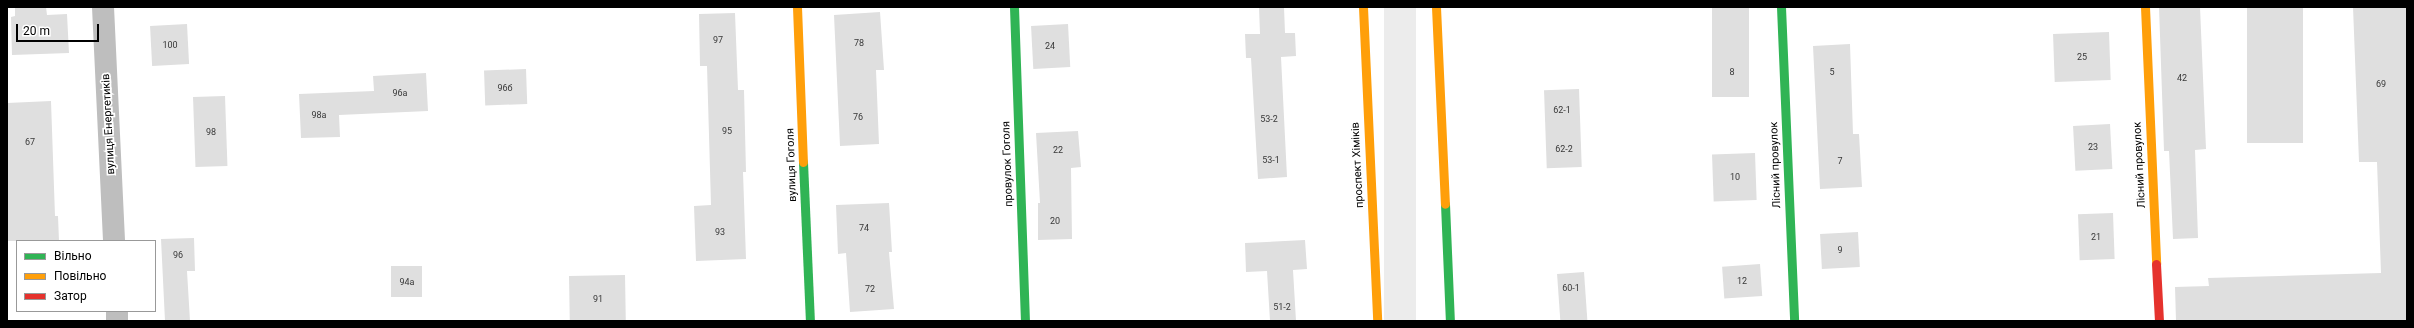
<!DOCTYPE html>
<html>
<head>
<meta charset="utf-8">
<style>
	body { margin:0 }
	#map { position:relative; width:2414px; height:328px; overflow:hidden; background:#fff; font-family:Roboto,sans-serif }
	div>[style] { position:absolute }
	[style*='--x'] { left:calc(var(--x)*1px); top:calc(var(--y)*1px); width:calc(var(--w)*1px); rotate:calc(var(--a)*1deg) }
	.green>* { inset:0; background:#ececec; transform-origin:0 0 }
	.building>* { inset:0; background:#dfdfdf; transform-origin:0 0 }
	.street>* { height:22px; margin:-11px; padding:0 11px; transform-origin:11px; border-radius:11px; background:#bebebe }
	.fast>* { height:9px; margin:-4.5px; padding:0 4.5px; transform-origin:4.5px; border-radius:4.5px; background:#30b455 }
	.slow>* { height:9px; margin:-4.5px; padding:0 4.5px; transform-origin:4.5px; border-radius:4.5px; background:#ff9f0a }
	.jam>* { height:9px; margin:-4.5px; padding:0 4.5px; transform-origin:4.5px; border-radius:4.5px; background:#e5322d }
	span { translate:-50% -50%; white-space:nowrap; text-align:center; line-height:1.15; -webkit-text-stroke:3.5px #fff; paint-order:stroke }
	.number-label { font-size:9px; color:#383838 }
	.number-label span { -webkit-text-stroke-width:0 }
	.street-label { font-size:11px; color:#000 }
	.frame { position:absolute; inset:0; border:8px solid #000; pointer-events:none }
	.legend { position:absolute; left:16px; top:240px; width:140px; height:72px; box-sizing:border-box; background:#fff; border:1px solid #999; margin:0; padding:5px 7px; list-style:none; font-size:12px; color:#000 }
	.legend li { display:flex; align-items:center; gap:8px; height:20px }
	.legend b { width:20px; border:1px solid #999 }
	.scale { position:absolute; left:16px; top:24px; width:83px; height:18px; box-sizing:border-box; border:2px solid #000; border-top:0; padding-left:5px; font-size:12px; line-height:14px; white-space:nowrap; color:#000; -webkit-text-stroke:3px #fff; paint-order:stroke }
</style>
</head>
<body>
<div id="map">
	<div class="green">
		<div style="left:1384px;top:7px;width:32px;height:314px"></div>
	</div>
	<div class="building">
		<div style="clip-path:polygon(15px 7px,46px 7px,47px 15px,67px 14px,69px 53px,12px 55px,11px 17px,15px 16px)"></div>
		<div style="clip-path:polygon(1259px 7px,1284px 7px,1285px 33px,1295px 33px,1296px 56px,1281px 57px,1287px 177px,1258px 179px,1251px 58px,1246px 58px,1245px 34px,1260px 34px)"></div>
		<div style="left:1712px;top:7px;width:37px;height:90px"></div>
		<div style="clip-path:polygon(2159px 7px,2200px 7px,2206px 149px,2195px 150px,2198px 238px,2173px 239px,2169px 151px,2164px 151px)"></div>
		<div style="left:2247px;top:7px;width:56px;height:136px"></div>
		<div style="clip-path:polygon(2353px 7px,2407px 7px,2407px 321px,2176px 321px,2175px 287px,2209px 286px,2208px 278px,2381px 273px,2377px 162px,2359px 162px)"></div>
		<div style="clip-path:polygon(880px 12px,884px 70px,876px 70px,879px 144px,840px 146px,834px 15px)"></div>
		<div style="clip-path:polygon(735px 13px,738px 90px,744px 90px,746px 172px,743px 172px,746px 259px,696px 261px,694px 206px,711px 205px,707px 66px,700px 66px,699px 14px)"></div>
		<div style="left:187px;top:24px;width:40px;height:37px;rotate:87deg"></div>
		<div style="left:1068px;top:24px;width:43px;height:37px;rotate:87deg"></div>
		<div style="left:2109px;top:32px;width:48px;height:56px;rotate:88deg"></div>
		<div style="clip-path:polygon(1850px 44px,1853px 134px,1859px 134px,1862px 187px,1820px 189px,1813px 46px)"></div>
		<div style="left:526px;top:69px;width:35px;height:42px;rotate:88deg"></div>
		<div style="clip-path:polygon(426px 73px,428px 111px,339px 115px,340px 137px,301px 138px,299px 94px,374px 91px,373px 76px)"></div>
		<div style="left:1579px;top:89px;width:78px;height:35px;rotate:88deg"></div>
		<div style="left:225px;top:96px;width:70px;height:32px;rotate:88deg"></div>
		<div style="clip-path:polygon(51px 101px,55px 216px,58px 216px,59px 241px,7px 241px,7px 103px)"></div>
		<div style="left:2110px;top:124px;width:45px;height:37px;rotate:87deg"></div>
		<div style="clip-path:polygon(1078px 131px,1081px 167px,1071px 168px,1072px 239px,1038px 240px,1038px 203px,1040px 203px,1036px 133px)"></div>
		<div style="left:1755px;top:153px;width:47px;height:43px;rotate:88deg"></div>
		<div style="clip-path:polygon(889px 203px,892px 252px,889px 252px,894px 309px,850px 312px,846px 253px,838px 254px,836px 205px)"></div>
		<div style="left:2113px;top:213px;width:46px;height:35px;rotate:88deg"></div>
		<div style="left:1858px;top:232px;width:35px;height:38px;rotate:87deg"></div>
		<div style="clip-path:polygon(194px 238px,195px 271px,187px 271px,190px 321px,165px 321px,161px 239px)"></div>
		<div style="clip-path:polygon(1305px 240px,1307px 269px,1293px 270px,1296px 321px,1270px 321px,1267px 271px,1246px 272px,1245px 243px)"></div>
		<div style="left:1760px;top:264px;width:32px;height:38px;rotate:86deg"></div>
		<div style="left:422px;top:266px;width:31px;height:31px;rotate:90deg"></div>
		<div style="left:1584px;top:272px;width:49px;height:27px;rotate:86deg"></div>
		<div style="left:625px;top:275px;width:46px;height:56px;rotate:89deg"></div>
	</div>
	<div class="street">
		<div style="--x:103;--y:7;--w:234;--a:87.3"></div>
		<div style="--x:117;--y:311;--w:10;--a:90"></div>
	</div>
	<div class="fast">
		<div style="--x:1014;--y:7;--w:314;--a:88"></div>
		<div style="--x:1781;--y:7;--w:314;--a:87.6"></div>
		<div style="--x:803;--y:162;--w:159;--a:87.5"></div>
		<div style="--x:1445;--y:204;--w:117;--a:87.6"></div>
	</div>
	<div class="slow">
		<div style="--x:797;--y:7;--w:155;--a:87.8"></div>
		<div style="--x:1363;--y:7;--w:314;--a:87.4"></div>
		<div style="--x:1436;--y:7;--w:197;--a:87.4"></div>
		<div style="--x:2145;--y:7;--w:257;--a:87.5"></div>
	</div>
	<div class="jam">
		<div style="--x:2156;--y:264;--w:57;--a:87"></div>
	</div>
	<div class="number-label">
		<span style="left:718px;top:40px">97</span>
		<span style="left:859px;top:43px">78</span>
		<span style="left:170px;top:45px">100</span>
		<span style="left:1050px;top:46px">24</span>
		<span style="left:2082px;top:57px">25</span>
		<span style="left:1732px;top:72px">8</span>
		<span style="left:1832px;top:72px">5</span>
		<span style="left:2182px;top:78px">42</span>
		<span style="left:2381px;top:84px">69</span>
		<span style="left:505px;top:88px">96б</span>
		<span style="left:400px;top:93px">96а</span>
		<span style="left:1562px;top:110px">62-1</span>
		<span style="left:319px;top:115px">98а</span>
		<span style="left:858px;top:117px">76</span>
		<span style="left:1269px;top:119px">53-2</span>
		<span style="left:727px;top:131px">95</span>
		<span style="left:211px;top:132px">98</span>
		<span style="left:30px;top:142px">67</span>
		<span style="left:2093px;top:147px">23</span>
		<span style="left:1564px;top:149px">62-2</span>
		<span style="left:1058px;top:150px">22</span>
		<span style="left:1271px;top:160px">53-1</span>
		<span style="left:1840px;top:161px">7</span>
		<span style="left:1735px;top:177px">10</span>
		<span style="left:1055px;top:221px">20</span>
		<span style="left:864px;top:228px">74</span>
		<span style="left:720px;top:232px">93</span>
		<span style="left:2096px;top:237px">21</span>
		<span style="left:1840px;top:250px">9</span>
		<span style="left:178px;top:255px">96</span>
		<span style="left:1742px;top:281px">12</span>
		<span style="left:407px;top:282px">94а</span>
		<span style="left:1571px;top:288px">60-1</span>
		<span style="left:870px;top:289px">72</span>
		<span style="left:598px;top:299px">91</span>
		<span style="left:1282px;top:307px">51-2</span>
	</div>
	<div class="street-label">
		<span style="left:109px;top:124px;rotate:-93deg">вулиця Енергетиків</span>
		<span style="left:1008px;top:164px;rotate:-92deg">провулок Гоголя</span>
		<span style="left:792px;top:165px;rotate:-92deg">вулиця Гоголя</span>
		<span style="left:1358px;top:165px;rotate:-93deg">проспект Хіміків</span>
		<span style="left:1776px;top:165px;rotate:-92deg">Лісний провулок</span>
		<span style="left:2140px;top:165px;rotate:-93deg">Лісний провулок</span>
	</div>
	<div class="frame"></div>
	<ul class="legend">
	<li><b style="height:5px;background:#30b455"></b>Вільно</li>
	<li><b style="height:5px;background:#ff9f0a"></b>Повільно</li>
	<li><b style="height:5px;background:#e5322d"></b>Затор</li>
	</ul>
	<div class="scale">20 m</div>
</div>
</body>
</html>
